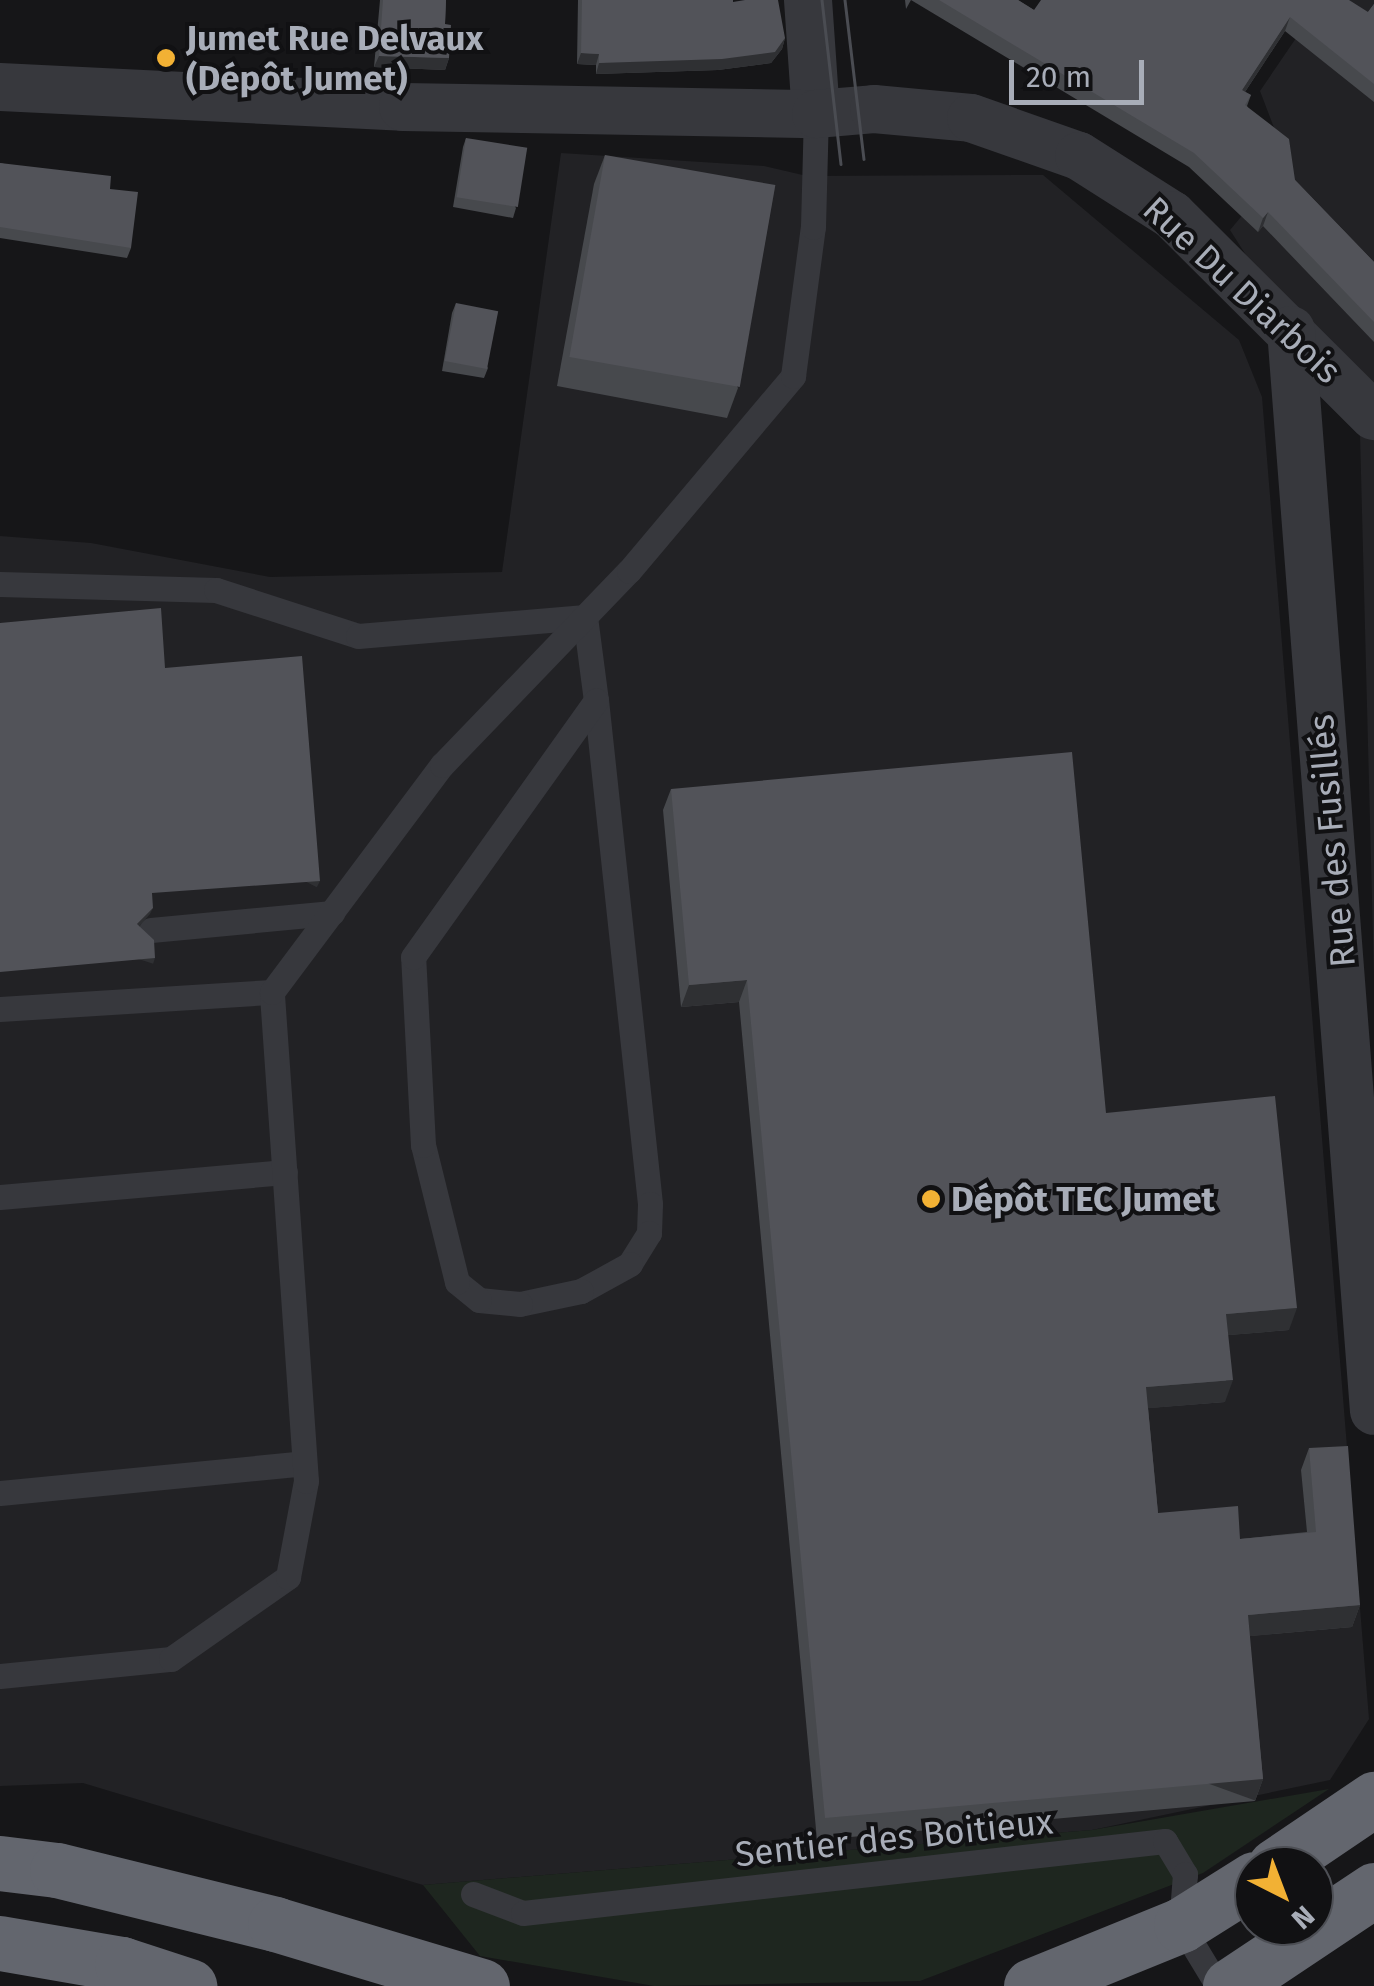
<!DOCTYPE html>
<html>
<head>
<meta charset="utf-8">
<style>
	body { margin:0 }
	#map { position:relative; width:1374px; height:1986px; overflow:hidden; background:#161618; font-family:"Fira Sans",sans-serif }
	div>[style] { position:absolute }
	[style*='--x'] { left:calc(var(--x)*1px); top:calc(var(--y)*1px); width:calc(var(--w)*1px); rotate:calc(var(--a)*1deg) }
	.built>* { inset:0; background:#222225 }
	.green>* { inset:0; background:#1e261f }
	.lane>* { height:25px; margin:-12.5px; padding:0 12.5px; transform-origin:12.5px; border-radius:12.5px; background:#37383d }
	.street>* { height:48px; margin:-24px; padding:0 24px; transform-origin:24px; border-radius:24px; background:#37383d }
	.highway>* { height:55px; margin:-27.5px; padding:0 27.5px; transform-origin:27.5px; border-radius:27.5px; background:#63666e }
	.tram>* { height:2.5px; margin:-1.25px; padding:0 1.25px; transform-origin:1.25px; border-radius:1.25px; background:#4a4c52 }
	.wall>* { inset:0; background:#47494d }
	.shaded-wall>* { inset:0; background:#2f3033; transform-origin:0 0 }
	.building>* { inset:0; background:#525359; transform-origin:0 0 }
	.dots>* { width:28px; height:28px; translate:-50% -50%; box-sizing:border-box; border:5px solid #111113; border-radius:50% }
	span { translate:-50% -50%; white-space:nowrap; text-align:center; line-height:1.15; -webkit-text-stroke:8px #111113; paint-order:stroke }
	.poi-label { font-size:35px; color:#a8adb8; font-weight:700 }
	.left { translate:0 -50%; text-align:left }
	.street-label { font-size:35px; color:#a8adb8 }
	.north { position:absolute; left:1234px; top:1846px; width:100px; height:100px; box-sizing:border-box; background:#111113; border:2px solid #4d4f55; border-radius:50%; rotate:138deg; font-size:28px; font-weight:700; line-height:40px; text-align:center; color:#a8adb8 }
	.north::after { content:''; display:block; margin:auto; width:35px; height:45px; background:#f2b134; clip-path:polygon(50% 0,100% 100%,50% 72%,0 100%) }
	.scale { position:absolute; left:1009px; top:60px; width:135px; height:45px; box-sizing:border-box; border:5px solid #a8adb8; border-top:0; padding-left:12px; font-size:30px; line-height:35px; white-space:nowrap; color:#a8adb8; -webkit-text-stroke:8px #111113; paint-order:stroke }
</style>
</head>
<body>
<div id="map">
	<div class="built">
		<div style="clip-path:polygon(1322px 0,1374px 0,1374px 977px,1360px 434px,1230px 230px,1287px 162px,1260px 91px)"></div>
		<div style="clip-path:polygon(561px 153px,764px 166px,807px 176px,1043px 175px,1239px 340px,1262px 397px,1369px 1719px,1330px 1780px,1092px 1830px,423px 1885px,83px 1783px,0 1786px,0 536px,91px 543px,270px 577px,502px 572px)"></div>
	</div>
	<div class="green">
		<div style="clip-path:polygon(1329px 1789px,1203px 1873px,920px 1981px,654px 1986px,480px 1956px,423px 1885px,1092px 1830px)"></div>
	</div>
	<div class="lane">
		<div style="--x:0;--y:584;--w:216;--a:1.6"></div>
		<div style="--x:216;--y:590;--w:149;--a:17.9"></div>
		<div style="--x:358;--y:636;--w:228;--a:-4.8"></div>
		<div style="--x:585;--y:617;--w:84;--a:82.5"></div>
		<div style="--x:596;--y:700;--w:507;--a:83.88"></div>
		<div style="--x:650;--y:1204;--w:29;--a:92"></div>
		<div style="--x:649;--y:1233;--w:36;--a:122"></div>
		<div style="--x:630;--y:1264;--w:56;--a:151.1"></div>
		<div style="--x:581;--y:1291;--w:62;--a:168"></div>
		<div style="--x:520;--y:1304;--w:41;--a:-174.4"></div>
		<div style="--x:479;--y:1300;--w:28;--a:-141"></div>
		<div style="--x:457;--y:1282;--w:141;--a:-103.9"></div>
		<div style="--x:423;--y:1145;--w:188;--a:-93"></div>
		<div style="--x:413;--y:957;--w:315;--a:-54.5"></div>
		<div style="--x:151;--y:930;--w:182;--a:-5.4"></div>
		<div style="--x:0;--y:1009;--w:273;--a:-3.6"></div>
		<div style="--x:0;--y:1197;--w:286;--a:-5"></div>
		<div style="--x:0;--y:1493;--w:305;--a:-5.6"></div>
		<div style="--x:0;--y:1676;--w:172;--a:-5.7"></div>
		<div style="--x:171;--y:1659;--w:143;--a:-35"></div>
		<div style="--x:288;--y:1577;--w:98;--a:-79.4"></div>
		<div style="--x:306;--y:1481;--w:490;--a:-94"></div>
		<div style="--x:272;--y:992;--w:284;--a:-53.2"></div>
		<div style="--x:442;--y:765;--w:269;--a:-46.1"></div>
		<div style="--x:629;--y:571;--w:255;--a:-49.9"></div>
		<div style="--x:793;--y:376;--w:150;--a:-82.4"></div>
		<div style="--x:813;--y:227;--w:113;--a:-88.5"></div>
		<div style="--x:473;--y:1894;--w:53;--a:20.8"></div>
		<div style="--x:523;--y:1913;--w:646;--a:-6.4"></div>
		<div style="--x:1165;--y:1841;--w:39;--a:59"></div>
		<div style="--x:1185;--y:1874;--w:51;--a:94.5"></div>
		<div style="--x:1181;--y:1925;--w:71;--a:58.8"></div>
	</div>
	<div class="street">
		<div style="--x:808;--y:0;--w:114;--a:86"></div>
		<div style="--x:0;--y:87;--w:403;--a:2.8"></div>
		<div style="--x:403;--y:107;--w:413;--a:1"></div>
		<div style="--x:816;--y:114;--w:58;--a:-4.9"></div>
		<div style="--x:874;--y:109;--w:97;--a:5.3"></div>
		<div style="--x:971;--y:118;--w:114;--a:19.4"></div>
		<div style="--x:1079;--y:156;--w:110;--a:32.4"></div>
		<div style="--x:1172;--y:215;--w:285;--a:44.9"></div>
		<div style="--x:1291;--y:330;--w:1084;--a:85.61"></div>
	</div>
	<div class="highway">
		<div style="--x:0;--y:1863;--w:57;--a:7"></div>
		<div style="--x:57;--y:1870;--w:225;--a:13.9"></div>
		<div style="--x:275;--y:1924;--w:216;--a:16.7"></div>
		<div style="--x:1275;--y:1866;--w:120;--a:-34.1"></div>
		<div style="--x:0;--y:1943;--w:124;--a:9.8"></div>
		<div style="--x:122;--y:1964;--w:71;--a:18.2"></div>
		<div style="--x:1031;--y:1986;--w:162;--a:-22.1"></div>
		<div style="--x:1181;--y:1925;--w:86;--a:-32.2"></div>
		<div style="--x:1230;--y:1986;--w:173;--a:-33.7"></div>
	</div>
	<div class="tram">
		<div style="--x:822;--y:0;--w:165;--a:83.4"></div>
		<div style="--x:845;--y:0;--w:160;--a:83.2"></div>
	</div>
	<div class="wall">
		<div style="clip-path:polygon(380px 0,446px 0,445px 24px,449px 58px,445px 70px,374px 67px)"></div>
		<div style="clip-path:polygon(578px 0,733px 0,733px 2px,785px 38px,782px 49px,771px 63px,718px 70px,596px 74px,596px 65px,577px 64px)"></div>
		<div style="clip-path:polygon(905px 0,1018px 0,1034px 10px,1368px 12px,1374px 4px,1374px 102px,1285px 31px,1245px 92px,1251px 95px,1247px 106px,1295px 180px,1374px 262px,1374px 342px,1263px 226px,1258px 232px,1189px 167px,911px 0,906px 9px)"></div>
		<div style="clip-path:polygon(466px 138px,516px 208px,513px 218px,453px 207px,463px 147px)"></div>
		<div style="clip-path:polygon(605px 155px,738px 388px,727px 418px,557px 386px,594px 184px)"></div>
		<div style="clip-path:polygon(0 163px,110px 189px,131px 248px,127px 258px,0 238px)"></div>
		<div style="clip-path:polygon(456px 303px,488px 368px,484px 378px,442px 371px,452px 313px)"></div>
		<div style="clip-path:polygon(671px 789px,1106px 1113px,1289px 1330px,1228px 1335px,1225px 1402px,1148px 1408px,1158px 1513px,1240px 1539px,1307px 1532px,1301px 1470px,1309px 1448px,1360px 1605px,1352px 1627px,1249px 1636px,1263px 1779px,1255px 1801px,817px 1840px,739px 1002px,681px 1007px,663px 810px)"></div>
	</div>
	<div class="shaded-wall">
		<div style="clip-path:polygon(1290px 17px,1285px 31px,1237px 104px,1242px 90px)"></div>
		<div style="clip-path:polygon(785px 38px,782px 49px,771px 63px,718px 70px,596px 74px,599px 63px)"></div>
		<div style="clip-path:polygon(581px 53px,599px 54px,596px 65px,577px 64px)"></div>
		<div style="clip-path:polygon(379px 56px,449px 58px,445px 70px,374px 67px)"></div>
		<div style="clip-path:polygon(1268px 212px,1263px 226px,1258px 232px,1263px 218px)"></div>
		<div style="left:320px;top:881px;width:7px;height:168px;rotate:117deg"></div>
		<div style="clip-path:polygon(153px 908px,150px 914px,135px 931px,137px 924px)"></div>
		<div style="left:155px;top:958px;width:6px;height:156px;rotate:108deg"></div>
		<div style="clip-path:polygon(747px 980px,739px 1002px,681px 1007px,689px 985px)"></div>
		<div style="clip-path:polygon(1297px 1308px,1289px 1330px,1218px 1336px,1226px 1314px)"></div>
		<div style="clip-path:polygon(1233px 1380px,1225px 1402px,1139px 1409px,1146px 1387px)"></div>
		<div style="clip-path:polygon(1360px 1605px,1352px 1627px,1240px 1637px,1248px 1615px)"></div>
		<div style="left:1263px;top:1779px;width:23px;height:440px;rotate:110deg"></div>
	</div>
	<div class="building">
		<div style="clip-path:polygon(383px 0,446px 0,445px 24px,451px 25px,449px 58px,379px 56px)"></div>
		<div style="clip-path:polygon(582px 0,733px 0,733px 2px,745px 0,778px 0,785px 38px,775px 52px,722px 59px,599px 63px,599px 54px,581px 53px)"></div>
		<div style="clip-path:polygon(939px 0,1018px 0,1034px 10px,1041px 0,1349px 0,1368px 12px,1374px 4px,1374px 84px,1290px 17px,1242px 90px,1251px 95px,1245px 105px,1289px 139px,1295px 180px,1374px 262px,1374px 322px,1268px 212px,1263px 218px,1194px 153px)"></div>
		<div style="left:466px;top:138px;width:62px;height:60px;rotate:9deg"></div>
		<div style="left:605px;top:155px;width:173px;height:205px;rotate:10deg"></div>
		<div style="clip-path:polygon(0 163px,111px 176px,110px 189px,138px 192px,131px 248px,0 227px)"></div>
		<div style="left:456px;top:303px;width:43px;height:59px;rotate:11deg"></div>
		<div style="clip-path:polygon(161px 608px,165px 668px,302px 656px,320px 881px,152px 893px,153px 908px,137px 924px,154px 940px,155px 958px,0 972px,0 623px)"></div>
		<div style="clip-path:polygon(1072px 752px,1106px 1113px,1275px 1096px,1297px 1308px,1226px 1314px,1233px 1380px,1146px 1387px,1158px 1513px,1238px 1506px,1240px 1539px,1316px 1532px,1309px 1448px,1348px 1446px,1360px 1605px,1248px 1615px,1263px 1779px,825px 1818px,747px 980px,689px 985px,671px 789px)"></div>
	</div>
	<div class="dots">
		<div style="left:166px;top:58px;background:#f2b134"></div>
		<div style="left:931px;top:1199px;background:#f2b134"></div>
	</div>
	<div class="poi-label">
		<span class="left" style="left:186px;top:58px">Jumet Rue Delvaux<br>(Dépôt Jumet)</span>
		<span class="left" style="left:951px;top:1199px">Dépôt TEC Jumet</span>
	</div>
	<div class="street-label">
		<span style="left:1242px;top:290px;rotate:43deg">Rue Du Diarbois</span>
		<span style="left:1332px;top:841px;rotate:-95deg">Rue des Fusillés</span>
		<span style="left:894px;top:1838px;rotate:-6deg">Sentier des Boitieux</span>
	</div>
	<div class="north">N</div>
	<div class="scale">20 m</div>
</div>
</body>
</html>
